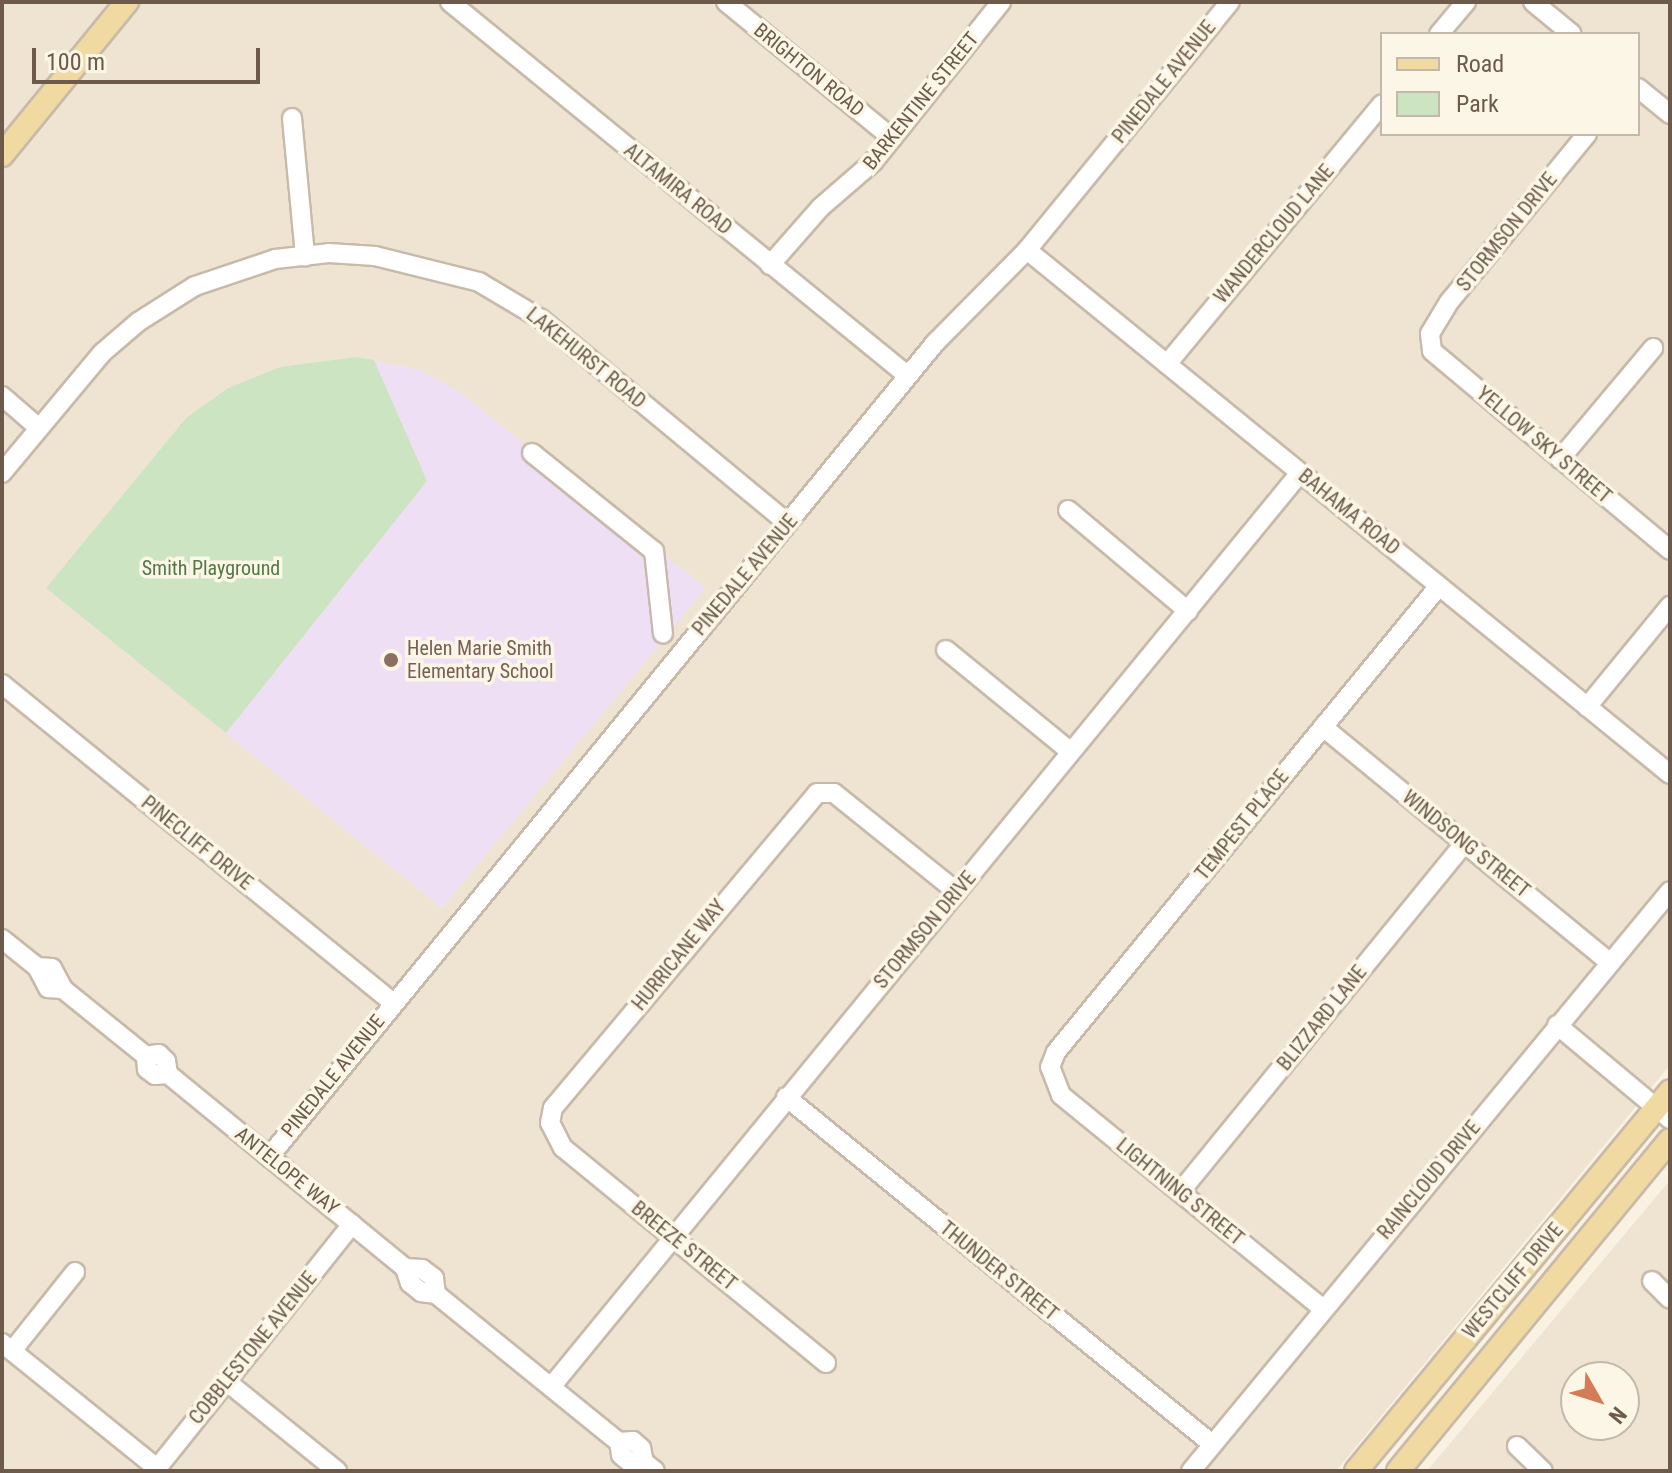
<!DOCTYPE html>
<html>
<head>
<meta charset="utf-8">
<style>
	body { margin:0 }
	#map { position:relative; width:1672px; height:1473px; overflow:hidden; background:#f9f2e2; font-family:"Roboto Condensed",sans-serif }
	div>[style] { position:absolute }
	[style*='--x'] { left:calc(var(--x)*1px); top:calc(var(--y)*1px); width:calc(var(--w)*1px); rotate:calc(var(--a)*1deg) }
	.residential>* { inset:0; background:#efe4d1 }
	.education>* { inset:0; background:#efdff5 }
	.green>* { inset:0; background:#cde4c2 }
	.roads { filter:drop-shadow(2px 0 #c8baaa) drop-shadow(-2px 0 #c8baaa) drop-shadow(0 2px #c8baaa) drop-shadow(0 -2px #c8baaa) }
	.minor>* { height:18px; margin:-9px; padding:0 9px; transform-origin:9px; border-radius:9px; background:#fff }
	.major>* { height:22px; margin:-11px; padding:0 11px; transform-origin:11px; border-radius:11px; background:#f1daa1 }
	.dots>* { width:22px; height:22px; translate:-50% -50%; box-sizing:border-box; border:4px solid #fcf6e7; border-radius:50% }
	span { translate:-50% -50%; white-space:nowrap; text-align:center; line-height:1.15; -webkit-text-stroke:7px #fcf6e7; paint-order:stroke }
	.street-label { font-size:20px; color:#6d5a4b }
	.park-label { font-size:20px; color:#527848 }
	.education-label { font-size:20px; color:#785e54 }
	.left { translate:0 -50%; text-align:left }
	.frame { position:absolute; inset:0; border:4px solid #6d5a4b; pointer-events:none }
	.legend { position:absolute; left:1380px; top:32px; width:260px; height:104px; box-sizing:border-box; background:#fcf6e7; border:2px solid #c3b8a9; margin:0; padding:10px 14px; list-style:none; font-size:24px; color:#6d5a4b }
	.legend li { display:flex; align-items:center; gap:16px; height:40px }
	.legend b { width:40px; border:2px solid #c3b8a9 }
	.north { position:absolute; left:1560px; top:1361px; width:80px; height:80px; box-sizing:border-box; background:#fcf6e7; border:2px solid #c3b8a9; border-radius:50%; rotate:129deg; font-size:22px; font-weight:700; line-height:32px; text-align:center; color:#6d5a4b }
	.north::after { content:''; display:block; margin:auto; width:28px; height:36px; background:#d67c54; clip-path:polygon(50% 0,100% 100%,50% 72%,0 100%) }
	.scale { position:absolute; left:32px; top:48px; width:228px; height:36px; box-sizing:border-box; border:4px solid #6d5a4b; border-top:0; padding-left:10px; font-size:24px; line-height:28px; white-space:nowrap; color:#6d5a4b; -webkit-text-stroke:6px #fcf6e7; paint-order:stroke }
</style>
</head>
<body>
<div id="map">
	<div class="residential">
		<div style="clip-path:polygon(evenodd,2px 2px,1670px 2px,1670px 1065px,1336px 1471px,2px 1471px,2px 2px,1382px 34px,1638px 34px,1638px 134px,1382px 134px,1382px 34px,2px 2px,355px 357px,419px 370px,705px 587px,442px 908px,47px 587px,186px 418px,228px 388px,280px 367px,355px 357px)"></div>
		<div style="clip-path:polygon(evenodd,1670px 1180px,1670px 1471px,1427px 1471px,1670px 1180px,1576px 1377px,1624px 1377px,1624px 1425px,1576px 1425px,1576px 1377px)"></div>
	</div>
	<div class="education">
		<div style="clip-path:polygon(355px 357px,420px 370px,457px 390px,706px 588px,442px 908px,46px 588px,186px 418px,228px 388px,280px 367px)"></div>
	</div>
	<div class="green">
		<div style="clip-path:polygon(355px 357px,374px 360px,427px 481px,226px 733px,46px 588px,186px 418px,228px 388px,280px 367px)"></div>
	</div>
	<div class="roads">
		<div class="minor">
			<div style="--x:450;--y:2;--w:591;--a:39.23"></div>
			<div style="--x:726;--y:2;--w:215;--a:39.3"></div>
			<div style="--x:1533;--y:2;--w:50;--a:39.4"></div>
			<div style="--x:1439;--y:34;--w:42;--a:-49.8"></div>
			<div style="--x:1638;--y:88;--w:41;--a:39.1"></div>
			<div style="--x:292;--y:118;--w:139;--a:84.6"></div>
			<div style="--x:1587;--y:134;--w:217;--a:129.4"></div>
			<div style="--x:1449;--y:302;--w:37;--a:121"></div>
			<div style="--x:1430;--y:334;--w:17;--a:83"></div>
			<div style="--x:1432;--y:351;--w:310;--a:39.9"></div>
			<div style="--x:1027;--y:250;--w:829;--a:39.18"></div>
			<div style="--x:770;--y:265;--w:77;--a:-48.7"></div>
			<div style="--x:821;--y:207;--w:69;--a:-40.9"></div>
			<div style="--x:873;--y:162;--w:205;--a:-51.3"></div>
			<div style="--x:1167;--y:364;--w:337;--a:-50.4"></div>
			<div style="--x:2;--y:396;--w:49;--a:40.9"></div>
			<div style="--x:532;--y:453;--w:156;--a:38.8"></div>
			<div style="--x:654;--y:551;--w:83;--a:83.8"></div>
			<div style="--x:1560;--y:459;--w:145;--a:-50"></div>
			<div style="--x:2;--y:473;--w:156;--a:-50.2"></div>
			<div style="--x:102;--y:353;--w:48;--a:-40.7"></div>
			<div style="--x:138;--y:322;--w:67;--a:-32.3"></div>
			<div style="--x:195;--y:286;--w:84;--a:-18.6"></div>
			<div style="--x:275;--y:259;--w:54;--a:-6.3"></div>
			<div style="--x:329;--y:253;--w:46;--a:3.7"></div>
			<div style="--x:375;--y:256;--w:107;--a:14"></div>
			<div style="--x:479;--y:282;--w:72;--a:30.8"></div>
			<div style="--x:541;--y:319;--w:320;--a:39.6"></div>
			<div style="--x:1068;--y:510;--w:157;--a:40.1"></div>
			<div style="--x:946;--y:650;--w:161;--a:39.2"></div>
			<div style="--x:2;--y:684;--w:503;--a:39.19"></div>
			<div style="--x:1587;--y:707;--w:131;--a:-50.6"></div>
			<div style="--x:1323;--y:727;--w:370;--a:39.4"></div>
			<div style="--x:2;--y:939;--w:45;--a:38.7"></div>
			<div style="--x:37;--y:967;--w:15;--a:4"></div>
			<div style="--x:52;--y:968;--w:24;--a:62"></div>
			<div style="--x:63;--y:989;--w:107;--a:38.9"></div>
			<div style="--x:146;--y:1056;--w:13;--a:86"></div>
			<div style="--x:147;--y:1069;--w:10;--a:37"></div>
			<div style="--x:155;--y:1075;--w:13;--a:-4"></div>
			<div style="--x:168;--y:1074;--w:306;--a:39.3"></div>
			<div style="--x:405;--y:1268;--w:16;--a:72"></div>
			<div style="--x:410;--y:1283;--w:14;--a:39"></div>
			<div style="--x:421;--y:1292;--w:15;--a:8"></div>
			<div style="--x:436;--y:1294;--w:235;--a:39"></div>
			<div style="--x:619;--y:1442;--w:13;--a:81"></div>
			<div style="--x:621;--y:1455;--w:13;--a:39"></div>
			<div style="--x:631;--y:1463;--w:13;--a:-4"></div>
			<div style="--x:644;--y:1462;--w:14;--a:39"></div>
			<div style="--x:37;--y:967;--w:24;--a:62"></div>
			<div style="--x:48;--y:988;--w:15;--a:4"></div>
			<div style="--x:1557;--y:1025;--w:147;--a:39.8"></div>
			<div style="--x:146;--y:1056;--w:13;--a:-9"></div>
			<div style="--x:159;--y:1054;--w:10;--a:45"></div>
			<div style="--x:166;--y:1061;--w:13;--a:81"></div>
			<div style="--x:786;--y:1097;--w:549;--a:39.16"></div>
			<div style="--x:269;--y:1157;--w:1052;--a:-50.71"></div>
			<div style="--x:935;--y:343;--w:131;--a:-45.3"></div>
			<div style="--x:1027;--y:250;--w:320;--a:-50.7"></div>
			<div style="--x:1180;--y:1192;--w:451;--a:-50.8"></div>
			<div style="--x:405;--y:1268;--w:17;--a:3"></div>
			<div style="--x:422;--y:1269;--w:15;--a:37"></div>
			<div style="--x:434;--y:1278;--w:16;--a:83"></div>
			<div style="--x:1652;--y:1281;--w:25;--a:45"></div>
			<div style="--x:1322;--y:1308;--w:337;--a:-140.8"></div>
			<div style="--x:1061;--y:1095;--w:30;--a:-111"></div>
			<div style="--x:1050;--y:1067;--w:16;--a:-68"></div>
			<div style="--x:1056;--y:1052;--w:603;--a:-50.58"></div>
			<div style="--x:2;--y:1343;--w:199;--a:38.9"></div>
			<div style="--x:12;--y:1351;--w:101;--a:-51.4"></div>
			<div style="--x:826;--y:1363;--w:340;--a:-140.7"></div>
			<div style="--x:563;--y:1148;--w:28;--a:-117"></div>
			<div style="--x:550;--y:1123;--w:15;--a:-79"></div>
			<div style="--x:553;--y:1108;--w:411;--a:-50"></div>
			<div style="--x:817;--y:793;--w:17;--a:0"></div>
			<div style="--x:834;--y:793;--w:158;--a:38.8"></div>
			<div style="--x:226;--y:1381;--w:143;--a:39"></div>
			<div style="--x:551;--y:1387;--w:1182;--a:-50.67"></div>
			<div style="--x:619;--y:1442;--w:14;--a:-4"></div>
			<div style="--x:633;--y:1441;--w:11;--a:41"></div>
			<div style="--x:641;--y:1448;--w:14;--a:78"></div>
			<div style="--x:1517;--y:1446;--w:36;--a:44"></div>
			<div style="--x:155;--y:1471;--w:316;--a:-51.4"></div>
			<div style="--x:1191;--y:1471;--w:752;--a:-50.45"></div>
		</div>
		<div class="major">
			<div style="--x:2;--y:155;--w:198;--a:-50.8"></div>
			<div style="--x:1356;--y:1471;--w:493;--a:-50.4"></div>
			<div style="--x:1398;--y:1471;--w:428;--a:-50.6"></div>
		</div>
	</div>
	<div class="dots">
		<div style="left:391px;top:660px;background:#8d6e63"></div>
	</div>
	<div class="street-label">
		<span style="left:809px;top:70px;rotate:39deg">BRIGHTON ROAD</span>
		<span style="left:1164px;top:82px;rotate:-51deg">PINEDALE AVENUE</span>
		<span style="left:921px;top:101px;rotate:-51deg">BARKENTINE STREET</span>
		<span style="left:678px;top:189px;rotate:39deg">ALTAMIRA ROAD</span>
		<span style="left:1507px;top:232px;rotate:-51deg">STORMSON DRIVE</span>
		<span style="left:1274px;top:234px;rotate:-50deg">WANDERCLOUD LANE</span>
		<span style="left:586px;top:358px;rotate:39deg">LAKEHURST ROAD</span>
		<span style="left:1544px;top:445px;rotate:40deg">YELLOW SKY STREET</span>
		<span style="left:1349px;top:512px;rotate:39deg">BAHAMA ROAD</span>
		<span style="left:745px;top:575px;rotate:-50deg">PINEDALE AVENUE</span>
		<span style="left:1242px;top:825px;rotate:-51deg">TEMPEST PLACE</span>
		<span style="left:197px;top:843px;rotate:39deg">PINECLIFF DRIVE</span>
		<span style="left:1466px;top:844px;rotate:39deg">WINDSONG STREET</span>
		<span style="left:925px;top:930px;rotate:-50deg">STORMSON DRIVE</span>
		<span style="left:679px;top:955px;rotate:-51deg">HURRICANE WAY</span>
		<span style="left:1322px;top:1018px;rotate:-51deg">BLIZZARD LANE</span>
		<span style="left:333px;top:1076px;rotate:-51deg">PINEDALE AVENUE</span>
		<span style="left:287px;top:1171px;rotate:39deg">ANTELOPE WAY</span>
		<span style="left:1429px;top:1180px;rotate:-50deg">RAINCLOUD DRIVE</span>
		<span style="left:1180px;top:1192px;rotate:39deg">LIGHTNING STREET</span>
		<span style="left:684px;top:1246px;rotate:39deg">BREEZE STREET</span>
		<span style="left:999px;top:1271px;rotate:39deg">THUNDER STREET</span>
		<span style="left:1513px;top:1281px;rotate:-50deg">WESTCLIFF DRIVE</span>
		<span style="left:253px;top:1348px;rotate:-51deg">COBBLESTONE AVENUE</span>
	</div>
	<div class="park-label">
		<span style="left:211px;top:568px">Smith Playground</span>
	</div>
	<div class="education-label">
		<span class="left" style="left:407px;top:660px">Helen Marie Smith<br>Elementary School</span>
	</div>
	<div class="frame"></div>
	<ul class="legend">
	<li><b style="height:10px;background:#f1daa1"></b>Road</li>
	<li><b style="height:22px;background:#cde4c2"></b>Park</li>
	</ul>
	<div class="north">N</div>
	<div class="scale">100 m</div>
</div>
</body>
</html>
